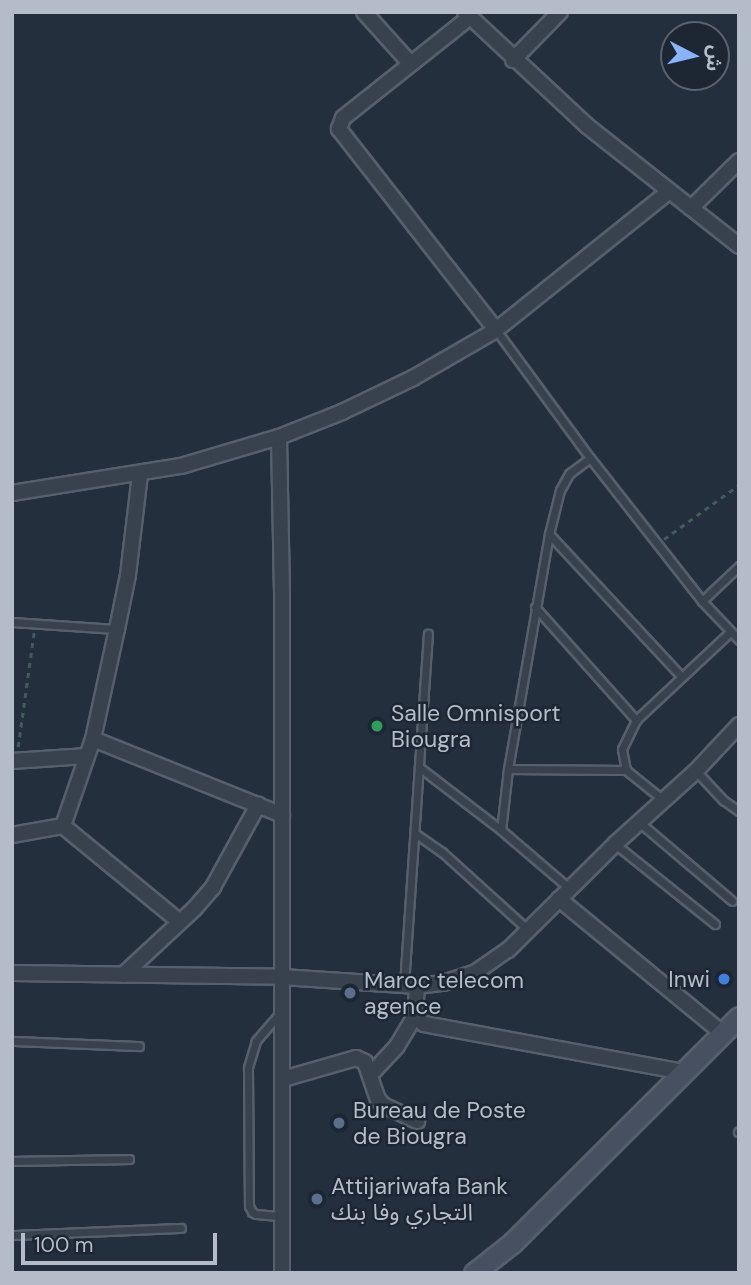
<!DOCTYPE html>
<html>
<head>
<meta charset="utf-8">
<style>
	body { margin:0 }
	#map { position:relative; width:751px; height:1285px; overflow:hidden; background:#242f3e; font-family:"DM Sans","Noto Sans Arabic",sans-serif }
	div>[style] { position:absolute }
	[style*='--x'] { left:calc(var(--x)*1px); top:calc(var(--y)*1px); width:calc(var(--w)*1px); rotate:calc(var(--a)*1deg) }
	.path>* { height:2.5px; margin-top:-1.25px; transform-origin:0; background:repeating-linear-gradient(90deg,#44595c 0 5px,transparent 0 10px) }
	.roads { filter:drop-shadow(2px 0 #565f6c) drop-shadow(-2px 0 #565f6c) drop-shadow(0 2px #565f6c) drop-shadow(0 -2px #565f6c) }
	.lane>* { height:7px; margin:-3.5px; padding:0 3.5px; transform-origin:3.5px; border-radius:3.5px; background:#38414e }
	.street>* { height:14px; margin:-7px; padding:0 7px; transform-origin:7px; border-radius:7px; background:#38414e }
	.secondary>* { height:19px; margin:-9.5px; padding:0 9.5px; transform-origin:9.5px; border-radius:9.5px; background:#465061 }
	.dots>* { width:19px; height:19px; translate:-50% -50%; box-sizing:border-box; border:4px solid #1d2633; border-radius:50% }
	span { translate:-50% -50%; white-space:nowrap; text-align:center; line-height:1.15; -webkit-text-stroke:5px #1d2633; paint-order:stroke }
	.poi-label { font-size:23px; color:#b4bcc9 }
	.left { translate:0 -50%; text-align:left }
	.right { translate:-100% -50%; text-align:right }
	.frame { position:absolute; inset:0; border:14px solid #b4bcc9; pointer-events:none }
	.north { position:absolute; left:660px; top:21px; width:70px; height:70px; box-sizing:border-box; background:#1d2633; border:2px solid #59626f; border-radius:50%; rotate:97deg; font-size:19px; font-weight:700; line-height:28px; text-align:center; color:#b4bcc9 }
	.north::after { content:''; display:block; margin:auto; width:24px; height:32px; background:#8ab4f8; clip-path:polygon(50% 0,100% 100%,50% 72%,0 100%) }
	.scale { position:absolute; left:21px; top:1233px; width:196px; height:32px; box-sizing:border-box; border:4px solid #b4bcc9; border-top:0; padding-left:9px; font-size:21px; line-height:24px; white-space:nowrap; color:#b4bcc9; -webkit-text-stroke:5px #1d2633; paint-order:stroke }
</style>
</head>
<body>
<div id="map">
	<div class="path">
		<div style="--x:664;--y:539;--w:92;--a:-35.8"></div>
		<div style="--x:18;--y:747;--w:116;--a:-82.1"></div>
	</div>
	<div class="roads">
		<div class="lane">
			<div style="--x:496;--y:330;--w:159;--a:53.7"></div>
			<div style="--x:590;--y:458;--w:182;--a:51.9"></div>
			<div style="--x:702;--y:601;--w:54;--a:46.5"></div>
			<div style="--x:590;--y:458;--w:26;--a:143"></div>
			<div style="--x:569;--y:474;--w:18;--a:119"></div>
			<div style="--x:560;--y:490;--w:45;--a:104"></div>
			<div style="--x:549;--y:534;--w:239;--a:99.9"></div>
			<div style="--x:508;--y:769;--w:118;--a:0.5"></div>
			<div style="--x:626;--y:770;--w:46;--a:38.9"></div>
			<div style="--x:549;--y:534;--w:194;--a:47.1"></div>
			<div style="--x:702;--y:601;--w:51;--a:-43.4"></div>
			<div style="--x:535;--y:607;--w:152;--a:48.2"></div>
			<div style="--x:12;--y:622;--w:104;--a:3.9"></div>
			<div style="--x:419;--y:767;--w:103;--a:37.5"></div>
			<div style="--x:508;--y:769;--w:61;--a:96.5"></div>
			<div style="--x:501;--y:830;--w:91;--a:40.5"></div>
			<div style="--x:626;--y:770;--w:21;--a:-101"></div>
			<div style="--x:622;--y:749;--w:32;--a:-64"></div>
			<div style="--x:636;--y:720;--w:129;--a:-43.1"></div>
			<div style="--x:696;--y:771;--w:40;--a:47"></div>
			<div style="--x:723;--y:800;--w:19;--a:35"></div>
			<div style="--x:639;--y:822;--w:122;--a:40.3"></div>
			<div style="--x:416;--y:834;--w:32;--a:35"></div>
			<div style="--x:442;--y:852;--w:116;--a:42.2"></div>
			<div style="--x:615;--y:844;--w:128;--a:38.7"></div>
			<div style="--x:404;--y:985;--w:352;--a:-86.1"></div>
			<div style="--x:280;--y:1013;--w:37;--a:131"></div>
			<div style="--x:256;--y:1041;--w:28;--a:107"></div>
			<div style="--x:248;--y:1068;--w:138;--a:89.6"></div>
			<div style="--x:249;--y:1206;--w:7;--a:63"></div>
			<div style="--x:252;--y:1212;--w:4;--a:27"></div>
			<div style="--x:256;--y:1214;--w:25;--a:5"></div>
			<div style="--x:12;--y:1041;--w:127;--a:2.3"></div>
			<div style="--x:738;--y:1132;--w:1;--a:-45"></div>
			<div style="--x:12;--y:1161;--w:117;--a:-1"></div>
			<div style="--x:12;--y:1235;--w:169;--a:-2.4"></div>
		</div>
		<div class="street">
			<div style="--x:364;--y:12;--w:69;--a:48"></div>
			<div style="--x:465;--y:12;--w:166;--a:43"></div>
			<div style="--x:586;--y:125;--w:195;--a:38.3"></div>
			<div style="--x:470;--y:17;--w:162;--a:141.5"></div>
			<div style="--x:343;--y:118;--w:12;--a:110"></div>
			<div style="--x:339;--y:129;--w:255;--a:52"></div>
			<div style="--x:513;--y:60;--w:67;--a:-45.6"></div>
			<div style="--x:691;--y:208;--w:67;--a:-44.4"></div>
			<div style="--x:279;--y:437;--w:159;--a:88.9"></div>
			<div style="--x:282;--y:596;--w:677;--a:90"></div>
			<div style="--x:12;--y:493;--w:171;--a:-9.1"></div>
			<div style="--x:181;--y:466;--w:102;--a:-16.5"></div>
			<div style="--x:279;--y:437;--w:68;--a:-21.6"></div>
			<div style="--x:342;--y:412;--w:79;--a:-25.6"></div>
			<div style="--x:413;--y:378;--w:96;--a:-30"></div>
			<div style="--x:496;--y:330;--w:221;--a:-38.7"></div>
			<div style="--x:93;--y:739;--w:204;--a:21.9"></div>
			<div style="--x:12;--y:761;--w:75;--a:-3.8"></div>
			<div style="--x:63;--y:826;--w:92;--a:-71"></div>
			<div style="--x:93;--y:739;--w:113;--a:-77.7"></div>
			<div style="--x:117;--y:629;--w:55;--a:-78.5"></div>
			<div style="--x:128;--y:575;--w:101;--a:-83.2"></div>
			<div style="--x:12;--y:835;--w:52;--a:-10"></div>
			<div style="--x:63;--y:826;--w:151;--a:39.4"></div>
			<div style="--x:559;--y:899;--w:211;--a:39.4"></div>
			<div style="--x:12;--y:973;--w:270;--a:0.8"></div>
			<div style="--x:282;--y:977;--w:135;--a:3.8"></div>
			<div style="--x:417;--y:986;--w:26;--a:-7"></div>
			<div style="--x:443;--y:983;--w:35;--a:-18"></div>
			<div style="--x:476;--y:972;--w:39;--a:-35"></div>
			<div style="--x:508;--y:950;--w:151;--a:-44.7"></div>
			<div style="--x:615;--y:844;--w:109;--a:-42"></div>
			<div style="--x:696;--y:771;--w:63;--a:-46.9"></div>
			<div style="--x:123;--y:975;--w:98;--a:-42.9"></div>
			<div style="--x:195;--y:908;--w:28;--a:-49"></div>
			<div style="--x:213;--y:887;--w:94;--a:-61.2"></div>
			<div style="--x:417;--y:986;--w:30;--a:94"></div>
			<div style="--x:415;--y:1016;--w:12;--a:42"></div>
			<div style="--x:424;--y:1024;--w:263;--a:10.5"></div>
			<div style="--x:371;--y:1074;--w:38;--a:-47"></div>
			<div style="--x:397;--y:1046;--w:35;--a:-59"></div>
			<div style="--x:283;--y:1079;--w:76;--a:-16"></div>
			<div style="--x:356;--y:1058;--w:10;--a:24"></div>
			<div style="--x:365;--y:1062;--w:39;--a:71"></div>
			<div style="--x:378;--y:1099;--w:8;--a:50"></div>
			<div style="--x:383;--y:1105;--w:38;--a:25"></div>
		</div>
		<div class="secondary">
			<div style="--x:474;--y:1273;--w:48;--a:-38.3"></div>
			<div style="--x:512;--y:1243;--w:320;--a:-44.9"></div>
		</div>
	</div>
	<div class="dots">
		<div style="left:377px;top:726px;background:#2e9e5b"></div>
		<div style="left:724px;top:979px;background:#3f7fe0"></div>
		<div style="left:350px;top:993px;background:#5c6f8a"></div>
		<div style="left:339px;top:1123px;background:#5c6f8a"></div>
		<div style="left:317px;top:1199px;background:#5c6f8a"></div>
	</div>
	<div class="poi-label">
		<span class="left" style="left:391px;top:726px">Salle Omnisport<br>Biougra</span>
		<span class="right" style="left:710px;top:979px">Inwi</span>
		<span class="left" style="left:364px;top:993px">Maroc telecom<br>agence</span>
		<span class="left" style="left:353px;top:1123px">Bureau de Poste<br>de Biougra</span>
		<span class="left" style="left:331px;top:1199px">Attijariwafa Bank<br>التجاري وفا بنك</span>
	</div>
	<div class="frame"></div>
	<div class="north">ش</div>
	<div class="scale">100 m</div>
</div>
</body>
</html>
